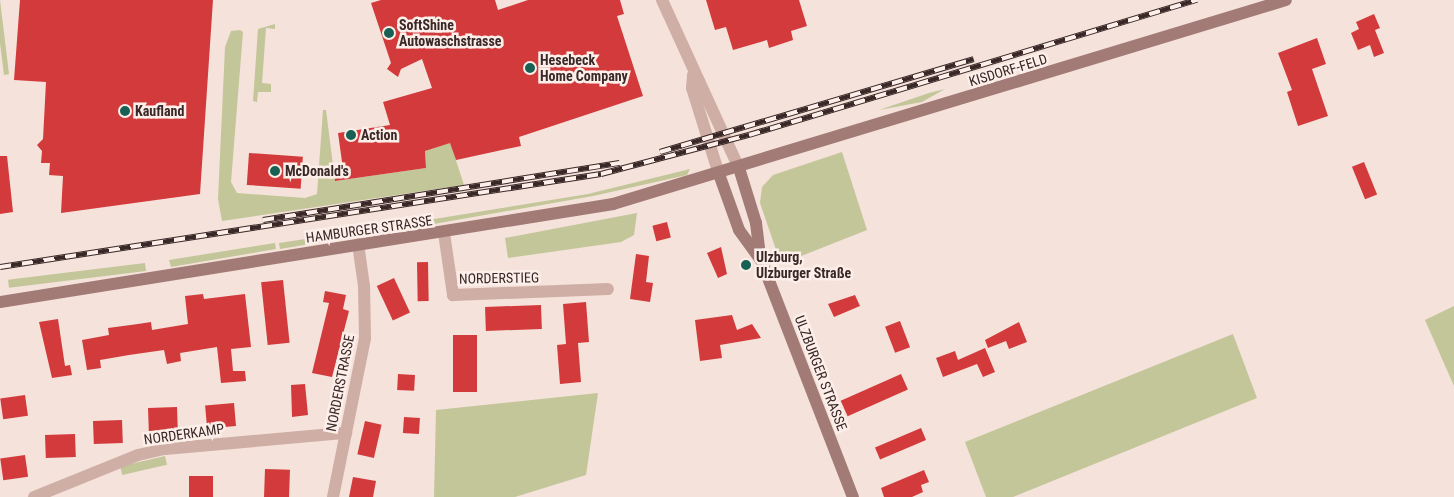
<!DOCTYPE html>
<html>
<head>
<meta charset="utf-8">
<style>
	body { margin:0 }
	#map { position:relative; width:1454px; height:497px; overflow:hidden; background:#f5e2db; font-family:"Roboto Condensed",sans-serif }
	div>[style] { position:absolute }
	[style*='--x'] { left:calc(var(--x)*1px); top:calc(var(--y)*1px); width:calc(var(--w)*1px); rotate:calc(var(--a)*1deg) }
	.green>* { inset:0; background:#c2c699; transform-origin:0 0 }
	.building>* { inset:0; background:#d33a3c; transform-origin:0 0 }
	.minor>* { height:12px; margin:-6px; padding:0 6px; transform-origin:6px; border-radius:6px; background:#ceaea5 }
	.tertiary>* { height:12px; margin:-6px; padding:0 6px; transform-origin:6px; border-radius:6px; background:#ceaea5 }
	.secondary>* { height:12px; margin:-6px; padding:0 6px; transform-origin:6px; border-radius:6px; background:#a27b76 }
	.rail>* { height:5.5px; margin-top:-2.75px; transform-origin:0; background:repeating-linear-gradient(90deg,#fceee8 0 11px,#392827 0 22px); box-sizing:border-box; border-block:1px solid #392827 }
	.dots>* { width:14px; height:14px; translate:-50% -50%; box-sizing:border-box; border:2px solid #fceee8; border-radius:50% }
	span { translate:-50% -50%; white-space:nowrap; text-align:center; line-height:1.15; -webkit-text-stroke:5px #fceee8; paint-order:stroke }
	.poi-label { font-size:14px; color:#392827; font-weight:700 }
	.left { translate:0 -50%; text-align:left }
	.street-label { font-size:14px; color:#392827 }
</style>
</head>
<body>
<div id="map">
	<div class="green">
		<div style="clip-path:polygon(0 0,9px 74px,4px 75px,0 43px)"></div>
		<div style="clip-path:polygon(275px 24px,275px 29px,266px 28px,262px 83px,271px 84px,271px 92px,258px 92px,257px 102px,253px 101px,258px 29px)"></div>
		<div style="clip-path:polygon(240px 30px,243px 32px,231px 182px,237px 193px,305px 198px,317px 194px,323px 110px,326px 110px,335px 181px,426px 168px,425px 151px,450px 142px,464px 185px,222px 221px,218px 199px,225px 47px,231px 31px)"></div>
		<div style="clip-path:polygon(945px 89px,922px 102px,879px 110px,929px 93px)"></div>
		<div style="clip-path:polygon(842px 152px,867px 230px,781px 264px,760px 203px,762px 187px,773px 175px)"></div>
		<div style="clip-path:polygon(690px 169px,687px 175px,593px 196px,428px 225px,428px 220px,588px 194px)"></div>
		<div style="clip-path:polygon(637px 213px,634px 235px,621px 242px,508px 258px,505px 238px)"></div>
		<div style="clip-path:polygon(424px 221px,425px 225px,280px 249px,279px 243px)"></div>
		<div style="clip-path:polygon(275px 243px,276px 249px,171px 267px,169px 260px)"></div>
		<div style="left:145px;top:263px;width:8px;height:138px;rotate:83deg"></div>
		<div style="clip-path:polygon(1454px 306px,1454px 386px,1425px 320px)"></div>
		<div style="clip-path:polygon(1233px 334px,1257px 398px,1013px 497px,986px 497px,965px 442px)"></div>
		<div style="clip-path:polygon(598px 393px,586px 475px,515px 497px,434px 497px,436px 410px)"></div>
		<div style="left:165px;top:456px;width:9px;height:46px;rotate:77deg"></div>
	</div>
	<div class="building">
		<div style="clip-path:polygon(20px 0,213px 0,200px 194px,61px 213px,63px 176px,49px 175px,50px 163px,41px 163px,42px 151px,37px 145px,43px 139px,46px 82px,14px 80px)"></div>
		<div style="clip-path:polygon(381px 0,495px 0,498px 10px,528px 0,620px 0,624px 14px,617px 16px,643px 96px,519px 137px,521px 146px,456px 160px,450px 143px,425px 151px,426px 168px,335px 181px,334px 170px,343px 169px,338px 133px,390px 125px,383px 102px,432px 88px,422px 59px,401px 69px,398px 77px,387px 69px,391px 63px,371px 3px)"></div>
		<div style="clip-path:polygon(706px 0,799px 0,807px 26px,791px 31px,793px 40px,769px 48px,767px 40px,733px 50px,726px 27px,715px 30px)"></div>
		<div style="clip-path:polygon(1374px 14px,1380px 28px,1375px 30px,1384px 53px,1374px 57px,1370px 45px,1358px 50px,1351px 33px,1359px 29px,1356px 22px)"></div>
		<div style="clip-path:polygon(1317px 38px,1326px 64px,1312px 69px,1328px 116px,1298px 126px,1287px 92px,1292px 90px,1278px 53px)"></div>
		<div style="left:249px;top:153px;width:54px;height:32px;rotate:4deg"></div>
		<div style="clip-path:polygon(0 156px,7px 156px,13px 212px,0 214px)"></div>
		<div style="left:1364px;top:162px;width:35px;height:13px;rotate:68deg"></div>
		<div style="left:667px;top:222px;width:16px;height:15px;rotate:76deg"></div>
		<div style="clip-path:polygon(721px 247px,727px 274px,718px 278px,707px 253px)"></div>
		<div style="clip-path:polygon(636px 254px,649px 256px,646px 282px,653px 283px,650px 302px,630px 299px)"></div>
		<div style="left:428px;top:262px;width:39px;height:11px;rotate:89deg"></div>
		<div style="left:394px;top:278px;width:38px;height:19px;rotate:65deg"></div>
		<div style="left:283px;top:280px;width:63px;height:22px;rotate:84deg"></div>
		<div style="clip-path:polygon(325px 291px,346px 295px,343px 309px,349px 311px,332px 377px,312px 373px,329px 303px,323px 302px)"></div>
		<div style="clip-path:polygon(203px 294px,204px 299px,245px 294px,251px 347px,231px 349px,233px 371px,245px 371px,246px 381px,221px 383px,217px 347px,180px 353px,181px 361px,167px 364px,164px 350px,129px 355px,100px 360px,101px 368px,87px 370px,82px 340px,109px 335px,108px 328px,138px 324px,151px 322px,152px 330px,188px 324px,185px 296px)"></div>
		<div style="clip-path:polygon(855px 295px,860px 306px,834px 317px,828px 304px)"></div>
		<div style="clip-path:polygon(586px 302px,589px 342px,578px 343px,581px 382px,560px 384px,557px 345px,566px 344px,563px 304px)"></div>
		<div style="left:541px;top:305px;width:24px;height:56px;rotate:88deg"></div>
		<div style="clip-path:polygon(732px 315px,737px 330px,752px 324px,761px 338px,720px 345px,722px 358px,700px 361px,695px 320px)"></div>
		<div style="clip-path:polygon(58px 319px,65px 366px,70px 365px,72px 375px,52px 378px,39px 322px)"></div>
		<div style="left:900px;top:321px;width:28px;height:16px;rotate:69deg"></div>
		<div style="clip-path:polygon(1019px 322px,1027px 342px,1009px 349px,1006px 341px,988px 348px,985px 340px)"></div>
		<div style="left:477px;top:335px;width:57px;height:24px;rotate:90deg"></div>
		<div style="clip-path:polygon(985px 348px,995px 372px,983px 377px,977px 364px,943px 377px,936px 358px,955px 351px,958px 360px)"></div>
		<div style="left:398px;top:374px;width:17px;height:16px;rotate:3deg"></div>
		<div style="left:901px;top:374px;width:17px;height:66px;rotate:66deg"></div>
		<div style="clip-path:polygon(305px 384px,308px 415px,292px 417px,291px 385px)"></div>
		<div style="left:25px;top:395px;width:21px;height:25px;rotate:82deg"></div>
		<div style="left:234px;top:403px;width:23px;height:29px;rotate:85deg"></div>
		<div style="left:177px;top:407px;width:23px;height:29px;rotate:88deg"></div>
		<div style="left:404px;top:417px;width:16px;height:16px;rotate:4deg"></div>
		<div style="left:122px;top:420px;width:23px;height:29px;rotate:88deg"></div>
		<div style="left:365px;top:421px;width:17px;height:34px;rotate:13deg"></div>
		<div style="left:921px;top:428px;width:13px;height:50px;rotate:67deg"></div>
		<div style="left:75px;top:434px;width:23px;height:30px;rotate:88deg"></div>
		<div style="left:25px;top:455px;width:22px;height:25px;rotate:82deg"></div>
		<div style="left:265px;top:469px;width:25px;height:28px;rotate:2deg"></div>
		<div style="clip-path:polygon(924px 470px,929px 482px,921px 485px,923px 492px,912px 497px,884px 497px,881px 488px)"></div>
		<div style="left:189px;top:476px;width:24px;height:21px"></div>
		<div style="clip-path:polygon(353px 477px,376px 481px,373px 497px,349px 497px)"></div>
	</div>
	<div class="minor">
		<div style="--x:444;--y:233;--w:63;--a:81.7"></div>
		<div style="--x:453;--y:295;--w:155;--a:-2.2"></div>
		<div style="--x:34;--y:497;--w:112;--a:-22"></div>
		<div style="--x:138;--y:455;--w:28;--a:-13"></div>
		<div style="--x:165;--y:449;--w:182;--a:-5.1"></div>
		<div style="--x:333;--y:497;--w:162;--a:-78.6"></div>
		<div style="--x:365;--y:338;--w:52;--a:-91.1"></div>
		<div style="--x:364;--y:286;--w:42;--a:-98.1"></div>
	</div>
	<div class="tertiary">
		<div style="--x:662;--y:0;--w:185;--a:65.4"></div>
		<div style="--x:693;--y:75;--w:13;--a:94"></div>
		<div style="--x:692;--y:88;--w:90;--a:72.6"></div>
	</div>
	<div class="secondary">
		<div style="--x:739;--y:168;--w:58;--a:72.8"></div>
		<div style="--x:756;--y:223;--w:35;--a:83"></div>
		<div style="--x:719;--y:174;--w:59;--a:70.3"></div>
		<div style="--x:739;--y:230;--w:37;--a:54"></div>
		<div style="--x:761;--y:260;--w:254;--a:68.8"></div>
		<div style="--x:0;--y:302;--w:621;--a:-9.08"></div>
		<div style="--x:613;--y:204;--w:703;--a:-16.86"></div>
	</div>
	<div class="rail">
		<div style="--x:660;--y:152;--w:327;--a:-16.5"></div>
		<div style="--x:263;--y:220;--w:361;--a:-9.1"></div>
		<div style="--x:0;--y:267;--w:608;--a:-8.8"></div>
		<div style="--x:601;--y:174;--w:153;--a:-14.8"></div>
		<div style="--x:749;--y:135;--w:468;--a:-16.8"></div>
	</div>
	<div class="dots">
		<div style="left:389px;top:33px;background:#186053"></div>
		<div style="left:530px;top:68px;background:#186053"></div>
		<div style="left:125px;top:111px;background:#186053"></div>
		<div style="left:351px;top:135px;background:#186053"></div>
		<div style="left:275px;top:171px;background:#186053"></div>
		<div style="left:746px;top:265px;background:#186053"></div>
	</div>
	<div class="poi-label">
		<span class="left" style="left:399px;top:33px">SoftShine<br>Autowaschstrasse</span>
		<span class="left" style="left:540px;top:68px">Hesebeck<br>Home Company</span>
		<span class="left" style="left:135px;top:111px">Kaufland</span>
		<span class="left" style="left:361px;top:135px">Action</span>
		<span class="left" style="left:285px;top:171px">McDonald's</span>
		<span class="left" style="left:756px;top:265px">Ulzburg,<br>Ulzburger Straße</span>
	</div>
	<div class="street-label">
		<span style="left:1008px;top:70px;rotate:-17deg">KISDORF-FELD</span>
		<span style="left:369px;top:229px;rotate:-8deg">HAMBURGER STRASSE</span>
		<span style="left:499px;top:278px;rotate:-1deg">NORDERSTIEG</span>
		<span style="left:821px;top:373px;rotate:69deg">ULZBURGER STRASSE</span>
		<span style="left:340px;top:383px;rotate:-79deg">NORDERSTRASSE</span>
		<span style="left:184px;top:434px;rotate:-8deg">NORDERKAMP</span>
	</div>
</div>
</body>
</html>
